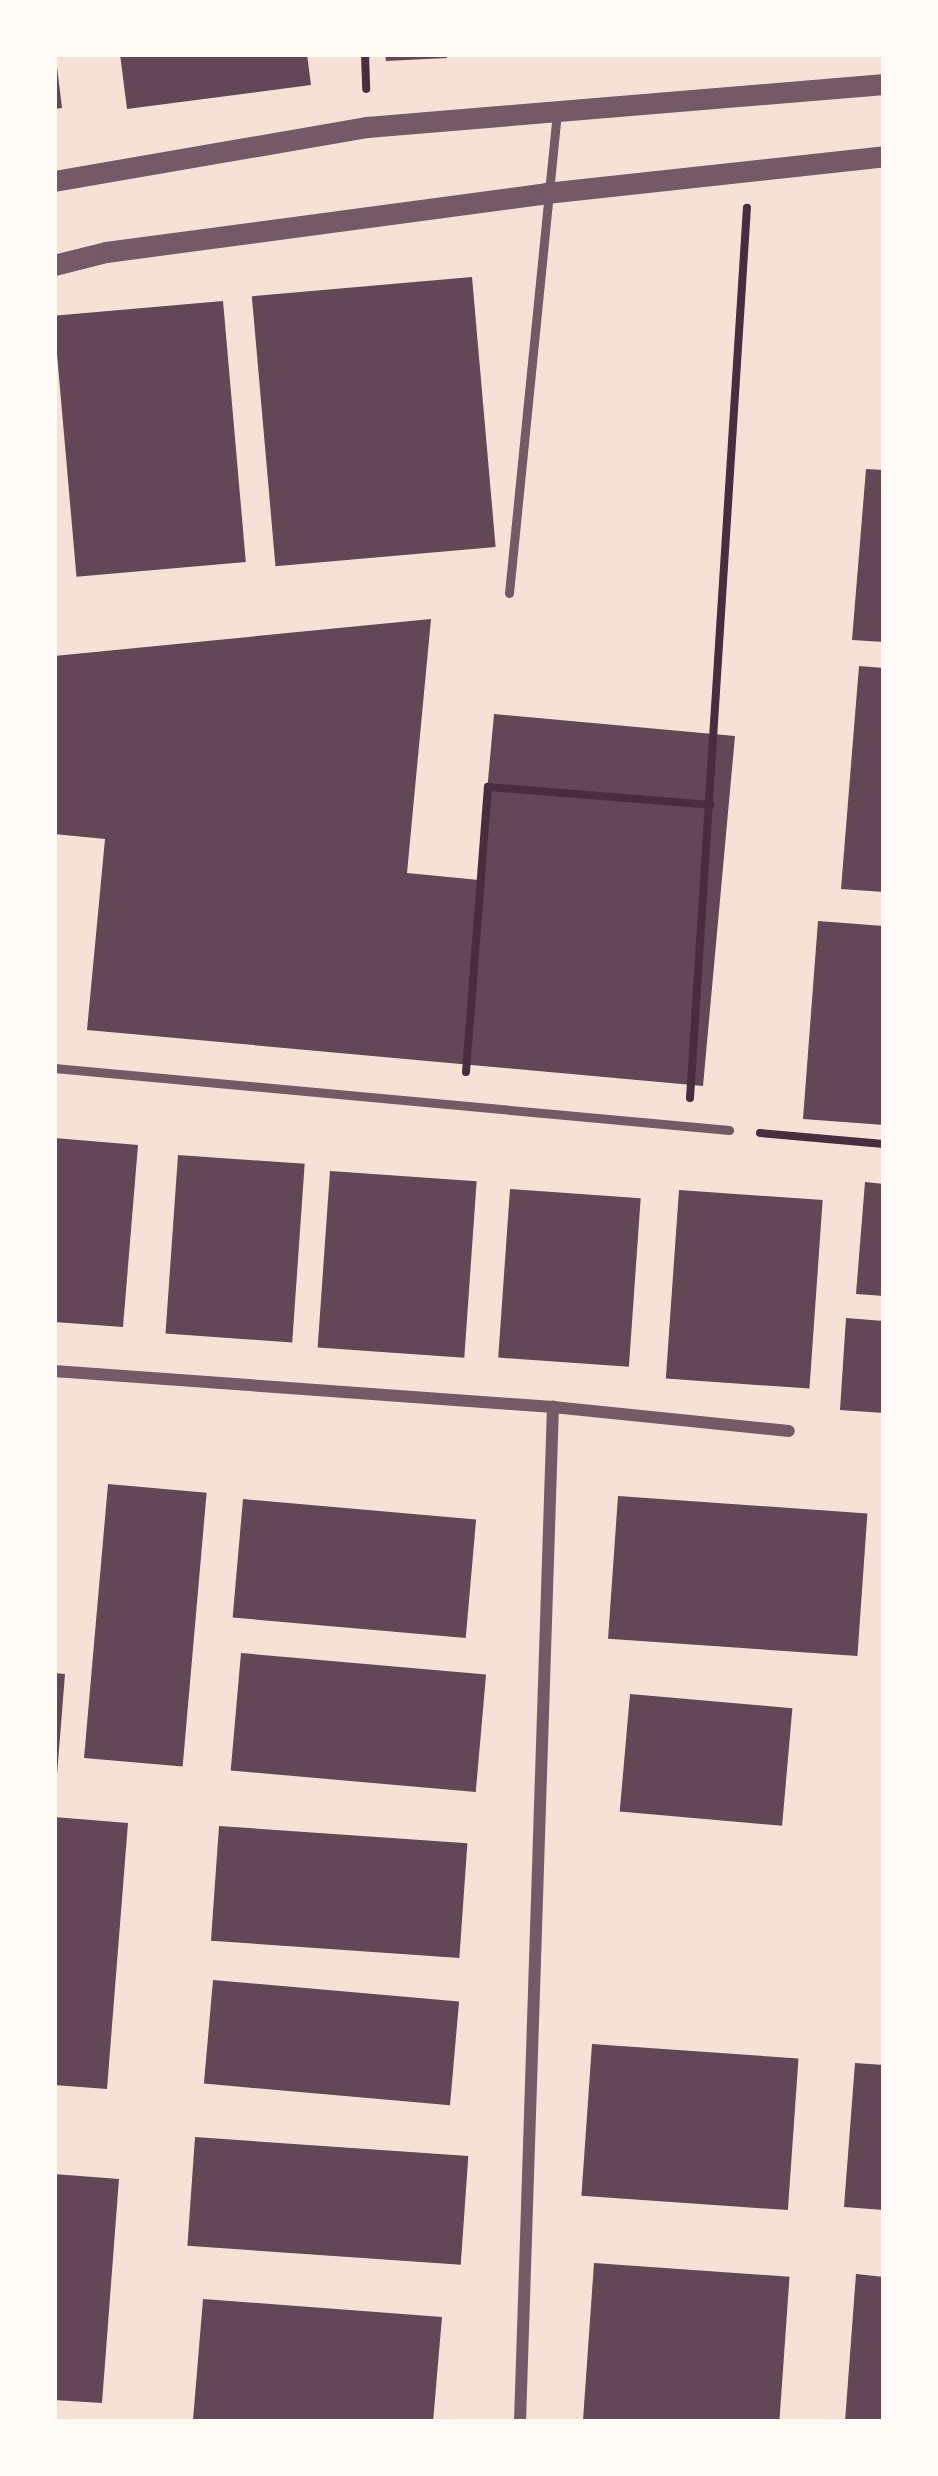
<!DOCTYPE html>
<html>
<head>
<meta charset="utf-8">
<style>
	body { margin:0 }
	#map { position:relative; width:938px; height:2476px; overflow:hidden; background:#f7e1d7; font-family:Commissioner,sans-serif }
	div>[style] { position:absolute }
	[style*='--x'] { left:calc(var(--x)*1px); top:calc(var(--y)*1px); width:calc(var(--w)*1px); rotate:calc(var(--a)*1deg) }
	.building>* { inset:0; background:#644757; transform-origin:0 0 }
	.path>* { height:8px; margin:-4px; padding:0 4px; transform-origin:4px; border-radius:4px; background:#4a2c40 }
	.service>* { height:9px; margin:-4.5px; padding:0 4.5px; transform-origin:4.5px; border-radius:4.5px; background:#755966 }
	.minor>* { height:12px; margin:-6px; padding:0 6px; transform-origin:6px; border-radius:6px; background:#755966 }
	.tertiary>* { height:21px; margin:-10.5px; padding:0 10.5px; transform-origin:10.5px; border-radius:10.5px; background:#755966 }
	span { translate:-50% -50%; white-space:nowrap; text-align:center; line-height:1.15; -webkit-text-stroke:10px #fffaf5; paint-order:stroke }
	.frame { position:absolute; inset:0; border:57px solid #fffaf5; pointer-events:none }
</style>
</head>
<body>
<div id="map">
	<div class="building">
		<div style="clip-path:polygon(120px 54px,307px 54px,311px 85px,127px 109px)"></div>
		<div style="clip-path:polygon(385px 54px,447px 54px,447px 58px,386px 61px)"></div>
		<div style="clip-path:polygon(57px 67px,62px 108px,54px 109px,54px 68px)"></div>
		<div style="left:472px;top:277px;width:271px;height:221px;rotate:85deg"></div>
		<div style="left:223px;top:301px;width:262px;height:170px;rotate:85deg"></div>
		<div style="clip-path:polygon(866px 469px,884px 470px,884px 642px,852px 640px)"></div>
		<div style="clip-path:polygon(431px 619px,407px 873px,479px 880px,494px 714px,735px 736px,703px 1086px,87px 1030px,105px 839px,54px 834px,54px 656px)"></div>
		<div style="clip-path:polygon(859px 666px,884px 668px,884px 892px,841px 889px)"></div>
		<div style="clip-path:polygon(818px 921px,884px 926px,884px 1125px,803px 1119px)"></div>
		<div style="clip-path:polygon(54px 1138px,138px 1145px,123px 1327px,54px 1322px)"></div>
		<div style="left:178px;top:1155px;width:127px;height:179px;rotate:4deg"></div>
		<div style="left:330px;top:1171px;width:147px;height:177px;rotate:4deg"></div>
		<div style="clip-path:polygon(865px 1182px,884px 1184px,884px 1296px,856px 1294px)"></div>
		<div style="left:510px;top:1189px;width:131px;height:169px;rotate:4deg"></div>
		<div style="left:679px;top:1190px;width:144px;height:189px;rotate:4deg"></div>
		<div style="clip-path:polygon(846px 1318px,884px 1321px,884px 1413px,840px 1410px)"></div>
		<div style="left:108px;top:1484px;width:99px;height:275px;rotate:5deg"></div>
		<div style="left:618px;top:1496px;width:250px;height:143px;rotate:4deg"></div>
		<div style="left:243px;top:1499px;width:234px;height:119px;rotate:5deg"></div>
		<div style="left:241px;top:1653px;width:246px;height:118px;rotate:5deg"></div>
		<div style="clip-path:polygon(54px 1673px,65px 1674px,57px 1775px,54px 1775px)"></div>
		<div style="left:630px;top:1694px;width:163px;height:118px;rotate:5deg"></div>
		<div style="clip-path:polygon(54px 1817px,128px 1823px,107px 2089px,54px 2085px)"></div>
		<div style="left:219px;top:1826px;width:249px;height:115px;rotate:4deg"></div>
		<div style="left:213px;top:1980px;width:247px;height:104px;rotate:5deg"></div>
		<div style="left:592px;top:2044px;width:207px;height:152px;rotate:4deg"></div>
		<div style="clip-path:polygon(855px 2063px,884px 2065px,884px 2210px,844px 2207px)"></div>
		<div style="left:195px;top:2137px;width:274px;height:109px;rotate:4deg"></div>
		<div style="clip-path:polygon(54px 2174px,119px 2179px,102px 2403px,54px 2400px)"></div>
		<div style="left:594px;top:2263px;width:196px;height:160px;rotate:4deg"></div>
		<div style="clip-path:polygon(856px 2274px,884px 2277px,884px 2422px,845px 2422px)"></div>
		<div style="clip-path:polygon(203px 2299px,442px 2317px,433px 2422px,193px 2420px)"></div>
	</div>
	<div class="path">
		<div style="--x:365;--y:54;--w:35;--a:88"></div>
		<div style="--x:466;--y:1072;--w:286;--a:-85.6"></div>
		<div style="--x:488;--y:787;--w:223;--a:4.6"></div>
		<div style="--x:690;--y:1098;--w:892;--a:-86.34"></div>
		<div style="--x:760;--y:1133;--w:124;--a:5.1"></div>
	</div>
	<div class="service">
		<div style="--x:509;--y:593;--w:480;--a:-84.3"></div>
		<div style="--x:54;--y:1068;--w:678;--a:5.25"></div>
	</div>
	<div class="minor">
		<div style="--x:54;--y:1371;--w:500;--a:4.13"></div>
		<div style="--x:553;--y:1407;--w:237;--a:5.8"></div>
		<div style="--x:520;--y:2422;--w:1016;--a:-88.14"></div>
	</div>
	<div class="tertiary">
		<div style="--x:54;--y:181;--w:318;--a:-9.8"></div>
		<div style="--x:367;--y:127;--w:519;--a:-4.75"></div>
		<div style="--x:54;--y:265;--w:54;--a:-14"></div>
		<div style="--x:106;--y:252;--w:444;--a:-7.6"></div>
		<div style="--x:546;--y:193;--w:340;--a:-6.2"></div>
	</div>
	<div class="frame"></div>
</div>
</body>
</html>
